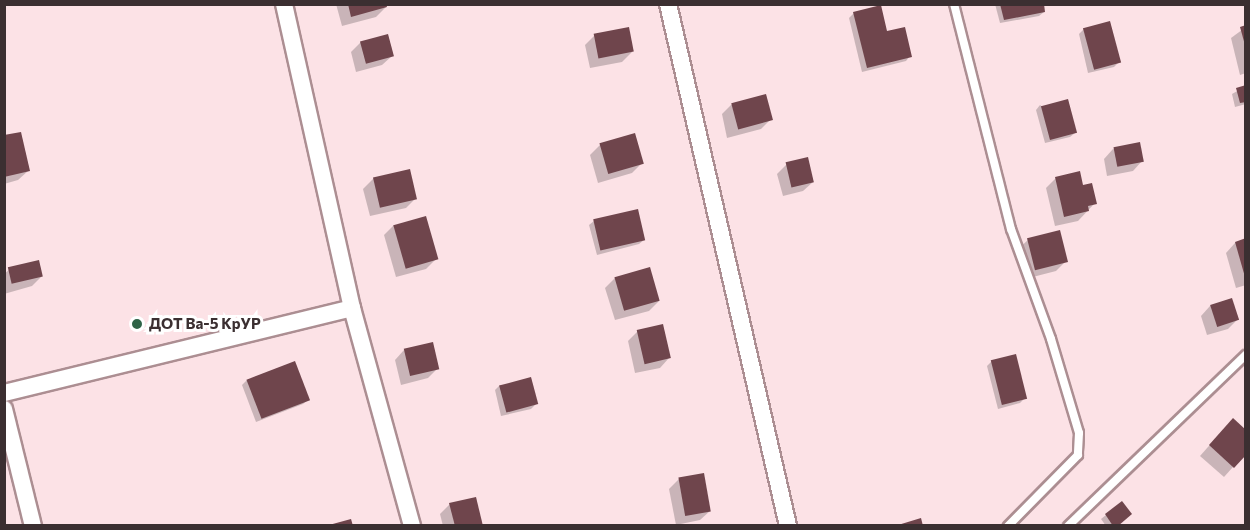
<!DOCTYPE html>
<html>
<head>
<meta charset="utf-8">
<style>
	body { margin:0 }
	#map { position:relative; width:1250px; height:530px; overflow:hidden; background:#fce2e6; font-family:Commissioner,sans-serif }
	div>[style] { position:absolute }
	[style*='--x'] { left:calc(var(--x)*1px); top:calc(var(--y)*1px); width:calc(var(--w)*1px); rotate:calc(var(--a)*1deg) }
	.shadow>* { inset:0; background:#0003 }
	.building>* { inset:0; background:#6f454c; transform-origin:0 0 }
	.roads { filter:drop-shadow(2px 0 #ac8e92) drop-shadow(-2px 0 #ac8e92) drop-shadow(0 2px #ac8e92) drop-shadow(0 -2px #ac8e92) }
	.service>* { height:8px; margin:-4px; padding:0 4px; transform-origin:4px; border-radius:4px; background:#fff }
	.minor>* { height:16px; margin:-8px; padding:0 8px; transform-origin:8px; border-radius:8px; background:#fff }
	.dots>* { width:16px; height:16px; translate:-50% -50%; box-sizing:border-box; border:3px solid #fff; border-radius:50% }
	span { translate:-50% -50%; white-space:nowrap; text-align:center; line-height:1.15; -webkit-text-stroke:6px #fff; paint-order:stroke }
	.poi-label { font-size:15px; color:#3b2f31; font-weight:700 }
	.left { translate:0 -50%; text-align:left }
	.frame { position:absolute; inset:0; border:6px solid #3b2f31; pointer-events:none }
</style>
</head>
<body>
<div id="map">
	<div class="shadow">
		<div style="clip-path:polygon(336px 4px,385px 4px,386px 7px,376px 17px,342px 26px)"></div>
		<div style="clip-path:polygon(995px 4px,1042px 4px,1044px 12px,1039px 16px,1000px 23px)"></div>
		<div style="clip-path:polygon(854px 13px,910px 56px,906px 61px,862px 72px,849px 18px)"></div>
		<div style="clip-path:polygon(1246px 27px,1246px 73px,1240px 75px,1231px 38px)"></div>
		<div style="clip-path:polygon(1084px 29px,1119px 62px,1114px 67px,1088px 73px,1079px 34px)"></div>
		<div style="clip-path:polygon(595px 35px,632px 52px,622px 62px,590px 68px,585px 45px)"></div>
		<div style="clip-path:polygon(361px 42px,392px 56px,382px 65px,356px 72px,351px 52px)"></div>
		<div style="clip-path:polygon(1246px 86px,1246px 104px,1235px 107px,1232px 94px)"></div>
		<div style="clip-path:polygon(765px 96px,771px 119px,761px 129px,727px 138px,722px 114px,731px 105px)"></div>
		<div style="clip-path:polygon(1040px 105px,1075px 133px,1070px 137px,1045px 143px,1036px 110px)"></div>
		<div style="clip-path:polygon(634px 135px,642px 163px,632px 173px,598px 183px,590px 155px,600px 145px)"></div>
		<div style="clip-path:polygon(4px 137px,28px 171px,18px 180px,4px 184px)"></div>
		<div style="clip-path:polygon(1113px 149px,1142px 161px,1133px 171px,1107px 176px,1104px 159px)"></div>
		<div style="clip-path:polygon(787px 164px,813px 182px,803px 191px,783px 196px,777px 174px)"></div>
		<div style="clip-path:polygon(409px 171px,416px 198px,406px 208px,370px 216px,363px 189px,373px 179px)"></div>
		<div style="clip-path:polygon(1056px 178px,1082px 187px,1095px 203px,1078px 221px,1055px 226px,1046px 188px)"></div>
		<div style="clip-path:polygon(594px 221px,644px 240px,639px 244px,597px 255px,589px 225px)"></div>
		<div style="clip-path:polygon(394px 225px,436px 259px,426px 269px,396px 277px,384px 235px)"></div>
		<div style="clip-path:polygon(1028px 240px,1066px 261px,1056px 271px,1025px 279px,1018px 249px)"></div>
		<div style="clip-path:polygon(1246px 240px,1246px 285px,1236px 288px,1226px 253px,1235px 243px)"></div>
		<div style="clip-path:polygon(9px 270px,42px 276px,32px 286px,4px 294px,4px 274px)"></div>
		<div style="clip-path:polygon(615px 278px,659px 301px,649px 311px,615px 320px,605px 288px)"></div>
		<div style="clip-path:polygon(1231px 299px,1237px 320px,1228px 329px,1207px 335px,1201px 316px,1210px 306px)"></div>
		<div style="clip-path:polygon(638px 331px,669px 358px,660px 368px,635px 373px,628px 341px)"></div>
		<div style="clip-path:polygon(404px 350px,438px 368px,428px 378px,401px 385px,395px 360px)"></div>
		<div style="clip-path:polygon(992px 361px,1025px 398px,1020px 403px,998px 409px,987px 366px)"></div>
		<div style="clip-path:polygon(247px 380px,308px 400px,303px 404px,256px 422px,242px 385px)"></div>
		<div style="clip-path:polygon(500px 385px,536px 404px,531px 409px,501px 416px,495px 390px)"></div>
		<div style="clip-path:polygon(1223px 430px,1233px 467px,1224px 477px,1200px 456px)"></div>
		<div style="clip-path:polygon(679px 479px,710px 511px,700px 520px,676px 525px,669px 489px)"></div>
		<div style="clip-path:polygon(1121px 503px,1117px 526px,1106px 526px,1101px 519px)"></div>
		<div style="clip-path:polygon(450px 504px,481px 526px,443px 526px,440px 514px)"></div>
	</div>
	<div class="building">
		<div style="clip-path:polygon(348px 4px,386px 4px,387px 7px,351px 17px)"></div>
		<div style="clip-path:polygon(1000px 4px,1044px 4px,1045px 12px,1004px 20px)"></div>
		<div style="clip-path:polygon(881px 5px,887px 31px,905px 27px,912px 57px,867px 68px,853px 12px)"></div>
		<div style="left:1110px;top:21px;width:43px;height:28px;rotate:75deg"></div>
		<div style="clip-path:polygon(1246px 25px,1246px 44px,1245px 45px,1240px 27px)"></div>
		<div style="left:629px;top:27px;width:25px;height:36px;rotate:79deg"></div>
		<div style="left:388px;top:34px;width:23px;height:29px;rotate:75deg"></div>
		<div style="clip-path:polygon(1246px 85px,1246px 102px,1240px 103px,1236px 88px)"></div>
		<div style="left:766px;top:94px;width:27px;height:36px;rotate:75deg"></div>
		<div style="left:1068px;top:99px;width:35px;height:28px;rotate:75deg"></div>
		<div style="clip-path:polygon(21px 132px,30px 171px,4px 177px,4px 135px)"></div>
		<div style="left:635px;top:133px;width:32px;height:37px;rotate:74deg"></div>
		<div style="left:1140px;top:142px;width:20px;height:27px;rotate:79deg"></div>
		<div style="left:808px;top:157px;width:26px;height:23px;rotate:77deg"></div>
		<div style="left:410px;top:169px;width:31px;height:38px;rotate:77deg"></div>
		<div style="clip-path:polygon(1080px 171px,1083px 185px,1092px 183px,1097px 204px,1088px 206px,1089px 211px,1064px 217px,1055px 177px)"></div>
		<div style="left:638px;top:209px;width:32px;height:46px;rotate:77deg"></div>
		<div style="left:426px;top:216px;width:45px;height:34px;rotate:74deg"></div>
		<div style="left:1060px;top:230px;width:33px;height:34px;rotate:76deg"></div>
		<div style="clip-path:polygon(1246px 238px,1246px 277px,1245px 277px,1235px 242px)"></div>
		<div style="left:39px;top:260px;width:17px;height:32px;rotate:77deg"></div>
		<div style="left:650px;top:267px;width:35px;height:37px;rotate:74deg"></div>
		<div style="left:1232px;top:298px;width:23px;height:23px;rotate:72deg"></div>
		<div style="left:663px;top:324px;width:35px;height:27px;rotate:77deg"></div>
		<div style="left:433px;top:342px;width:28px;height:30px;rotate:77deg"></div>
		<div style="left:1016px;top:354px;width:46px;height:26px;rotate:76deg"></div>
		<div style="left:295px;top:361px;width:42px;height:52px;rotate:69deg"></div>
		<div style="left:531px;top:377px;width:28px;height:33px;rotate:75deg"></div>
		<div style="clip-path:polygon(1233px 418px,1246px 430px,1246px 455px,1234px 468px,1209px 445px)"></div>
		<div style="left:704px;top:473px;width:39px;height:26px;rotate:80deg"></div>
		<div style="clip-path:polygon(476px 497px,483px 526px,455px 526px,449px 503px)"></div>
		<div style="clip-path:polygon(1122px 501px,1132px 514px,1118px 526px,1113px 526px,1105px 514px)"></div>
		<div style="clip-path:polygon(921px 518px,923px 526px,898px 526px,898px 525px)"></div>
		<div style="clip-path:polygon(351px 519px,353px 526px,330px 526px,329px 525px)"></div>
	</div>
	<div class="roads">
		<div class="service">
			<div style="--x:954;--y:4;--w:232;--a:75.8"></div>
			<div style="--x:1011;--y:229;--w:117;--a:70"></div>
			<div style="--x:1051;--y:339;--w:98;--a:73.4"></div>
			<div style="--x:1079;--y:433;--w:22;--a:93"></div>
			<div style="--x:1078;--y:455;--w:100;--a:134.6"></div>
			<div style="--x:1068;--y:526;--w:247;--a:-43.9"></div>
		</div>
		<div class="minor">
			<div style="--x:284;--y:4;--w:312;--a:77.4"></div>
			<div style="--x:352;--y:308;--w:226;--a:74.6"></div>
			<div style="--x:668;--y:4;--w:536;--a:77.05"></div>
			<div style="--x:4;--y:393;--w:358;--a:-13.7"></div>
			<div style="--x:4;--y:409;--w:121;--a:76.1"></div>
		</div>
	</div>
	<div class="dots">
		<div style="left:137px;top:324px;background:#2f6347"></div>
	</div>
	<div class="poi-label">
		<span class="left" style="left:149px;top:324px">ДОТ Ва-5 КрУР</span>
	</div>
	<div class="frame"></div>
</div>
</body>
</html>
